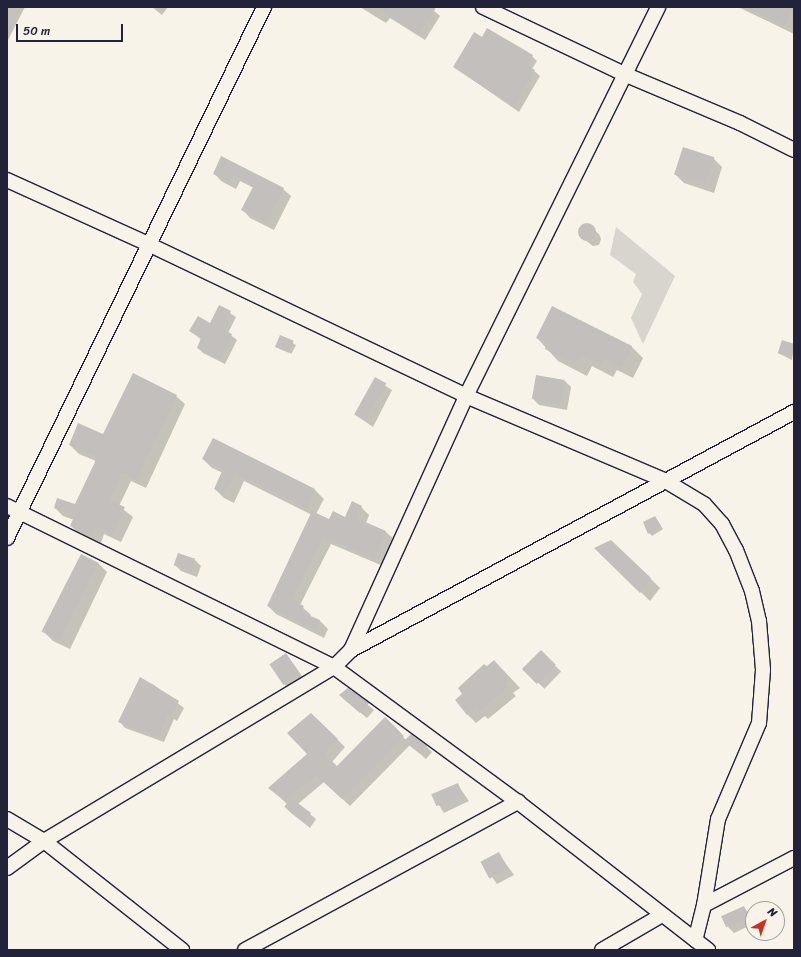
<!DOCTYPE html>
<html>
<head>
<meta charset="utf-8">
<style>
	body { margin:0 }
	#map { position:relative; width:801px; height:957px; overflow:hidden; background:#f7f3e8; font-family:Sriracha,sans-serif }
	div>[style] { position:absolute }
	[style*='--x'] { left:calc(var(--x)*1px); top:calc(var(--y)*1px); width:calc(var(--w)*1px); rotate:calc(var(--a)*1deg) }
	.green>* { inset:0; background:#d8d5cf }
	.shadow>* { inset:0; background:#0003; transform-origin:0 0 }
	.building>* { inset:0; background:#c2bfbd; transform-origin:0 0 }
	.round { border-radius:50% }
	.roads { filter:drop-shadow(1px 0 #22223b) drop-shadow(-1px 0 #22223b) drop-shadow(0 1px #22223b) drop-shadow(0 -1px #22223b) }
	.minor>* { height:14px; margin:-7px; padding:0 7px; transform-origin:7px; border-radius:7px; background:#f7f3e8 }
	span { translate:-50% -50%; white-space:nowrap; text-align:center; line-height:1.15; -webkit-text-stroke:4px #f7f3e8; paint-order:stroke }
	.frame { position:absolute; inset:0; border:8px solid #22223b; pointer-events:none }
	.north { position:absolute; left:745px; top:901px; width:40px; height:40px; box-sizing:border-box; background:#f7f3e8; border:1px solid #a29fa3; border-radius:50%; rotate:40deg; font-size:11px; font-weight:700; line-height:16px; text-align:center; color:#22223b }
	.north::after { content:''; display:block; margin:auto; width:14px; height:18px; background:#c8321e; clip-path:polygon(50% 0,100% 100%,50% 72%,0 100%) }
	.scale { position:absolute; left:16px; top:24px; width:107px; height:18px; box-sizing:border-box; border:2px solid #22223b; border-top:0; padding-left:5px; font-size:12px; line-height:14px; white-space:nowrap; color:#22223b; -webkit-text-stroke:3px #f7f3e8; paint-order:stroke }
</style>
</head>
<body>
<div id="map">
	<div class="green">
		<div style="clip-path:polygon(616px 227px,675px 276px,643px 344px,631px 318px,642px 294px,633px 282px,636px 274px,610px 255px)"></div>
	</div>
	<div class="shadow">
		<div style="clip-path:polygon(7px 7px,25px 7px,7px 42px)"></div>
		<div style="clip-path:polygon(152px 7px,168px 7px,162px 15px)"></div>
		<div style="clip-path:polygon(360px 7px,436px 7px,434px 11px,440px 16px,425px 40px,390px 18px,386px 23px)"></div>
		<div style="clip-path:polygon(738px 7px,794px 7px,794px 34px)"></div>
		<div style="clip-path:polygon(482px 38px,532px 56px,537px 61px,532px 69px,540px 76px,519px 112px,454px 67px)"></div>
		<div style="clip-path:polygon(222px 158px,283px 189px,291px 196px,274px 230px,250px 218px,243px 210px,254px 188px,240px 181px,236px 189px,221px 181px,214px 173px)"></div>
		<div style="clip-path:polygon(713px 158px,722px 167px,714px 193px,684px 183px,675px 174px)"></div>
		<div style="clip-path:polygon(588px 225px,599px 234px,601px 239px,599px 245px,593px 246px,581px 237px,580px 232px,582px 227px)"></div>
		<div style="clip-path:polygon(219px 306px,236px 317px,228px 333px,237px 340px,225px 364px,203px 353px,198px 348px,202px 340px,190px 331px,210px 325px)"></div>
		<div style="left:281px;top:337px;width:17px;height:10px;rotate:28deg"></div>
		<div style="clip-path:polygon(537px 338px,631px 346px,643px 358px,633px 378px,617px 370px,613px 377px,592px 366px,587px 376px,558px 361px)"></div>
		<div style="clip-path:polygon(794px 346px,792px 360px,778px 353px,793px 345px)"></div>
		<div style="clip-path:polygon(375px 379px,392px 390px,373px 427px,357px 416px)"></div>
		<div style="clip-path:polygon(565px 381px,571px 387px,567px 410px,539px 405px,533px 399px)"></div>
		<div style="clip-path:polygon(176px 396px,185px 404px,146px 488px,131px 481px,119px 506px,133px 517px,121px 542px,104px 534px,101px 543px,80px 535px,71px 526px,74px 520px,63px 516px,55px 508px,76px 506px,96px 461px,79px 454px,70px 445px,104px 435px)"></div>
		<div style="clip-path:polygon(213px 439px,315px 490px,324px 499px,316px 514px,330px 520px,346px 518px,361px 507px,369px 515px,366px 523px,386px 532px,394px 539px,383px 566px,331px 544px,300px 605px,311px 615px,310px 617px,320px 621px,328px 629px,324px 638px,276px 614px,268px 606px,312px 515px,244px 481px,234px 503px,224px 498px,215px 489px,223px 473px,212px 468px,203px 459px)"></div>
		<div style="clip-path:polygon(655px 517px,663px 529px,652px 536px,649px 533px)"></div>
		<div style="clip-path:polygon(595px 548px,651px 579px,660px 588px,650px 601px)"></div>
		<div style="clip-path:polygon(195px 560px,201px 566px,197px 577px,181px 571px,175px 565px)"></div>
		<div style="clip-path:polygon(98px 563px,107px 572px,70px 649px,53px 641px,44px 632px)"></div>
		<div style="left:541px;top:652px;width:28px;height:24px;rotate:44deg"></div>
		<div style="clip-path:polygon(286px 654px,305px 680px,289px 689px,283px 683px)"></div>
		<div style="clip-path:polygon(487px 667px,503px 670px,520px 688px,513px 693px,516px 696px,488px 719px,485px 716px,476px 723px,467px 714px,464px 694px)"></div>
		<div style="clip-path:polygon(140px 678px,154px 685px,184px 708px,177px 721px,174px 719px,164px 742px,125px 728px,120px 722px)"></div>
		<div style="clip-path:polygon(349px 689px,374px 710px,367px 718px,346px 701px)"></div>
		<div style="clip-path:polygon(311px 714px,345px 747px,332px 762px,337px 767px,385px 719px,406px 740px,426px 746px,432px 752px,426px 759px,410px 745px,350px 806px,324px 782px,298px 804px,316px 819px,310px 828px,291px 813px,285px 807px,287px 804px,270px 788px,308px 754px)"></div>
		<div style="clip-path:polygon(457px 784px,469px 801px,444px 813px,433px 796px)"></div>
		<div style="clip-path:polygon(499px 854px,514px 875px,497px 884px,482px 863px)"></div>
		<div style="clip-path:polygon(743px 907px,749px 913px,753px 924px,734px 933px,728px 927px)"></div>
		<div style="clip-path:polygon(777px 916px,781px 920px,777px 937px,766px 934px,777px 933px)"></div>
	</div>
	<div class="building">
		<div style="clip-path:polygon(375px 7px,435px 7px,418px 34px)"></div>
		<div style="clip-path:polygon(744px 7px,793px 7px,785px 25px)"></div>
		<div style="clip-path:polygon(487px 28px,533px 55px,526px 65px,535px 70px,514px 107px,453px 67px,474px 32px,482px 37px)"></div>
		<div style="left:683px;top:147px;width:33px;height:29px;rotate:18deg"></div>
		<div style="clip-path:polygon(221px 156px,284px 188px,266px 223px,241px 210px,254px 185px,232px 174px,229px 182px,213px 174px)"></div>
		<div class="round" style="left:578px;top:223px;width:18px;height:18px"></div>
		<div style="clip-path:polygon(219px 305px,231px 311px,222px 329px,232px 334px,220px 360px,197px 348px,201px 338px,189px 331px,198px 316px,210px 323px)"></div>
		<div style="clip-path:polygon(552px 306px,632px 346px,621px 367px,604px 359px,601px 365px,580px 355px,575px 365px,545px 349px,547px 344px,536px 338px)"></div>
		<div style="left:280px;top:335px;width:15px;height:13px;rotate:23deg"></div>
		<div style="left:782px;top:340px;width:13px;height:14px;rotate:18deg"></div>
		<div style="clip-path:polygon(133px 373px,177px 395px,137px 480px,122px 473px,109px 500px,125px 507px,112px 534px,96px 526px,92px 535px,70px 526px,75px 515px,54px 508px,57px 498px,75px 504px,95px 462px,96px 456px,69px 445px,78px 423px,103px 434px)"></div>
		<div style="left:536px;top:375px;width:29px;height:24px;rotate:10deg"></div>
		<div style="left:375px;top:377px;width:13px;height:43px;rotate:29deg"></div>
		<div style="clip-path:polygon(213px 438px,315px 489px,306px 508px,235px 473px,225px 495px,214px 489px,223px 469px,202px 459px)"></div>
		<div style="clip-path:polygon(352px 501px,362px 506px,356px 518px,386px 531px,375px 558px,323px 537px,291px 600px,304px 606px,301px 612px,320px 620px,316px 630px,267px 606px,312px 511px,329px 519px,333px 511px,345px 517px)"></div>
		<div style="clip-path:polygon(655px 516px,661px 526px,648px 534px,643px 522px)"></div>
		<div style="clip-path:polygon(611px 540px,651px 578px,640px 593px,594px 548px)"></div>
		<div style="left:178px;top:553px;width:18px;height:13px;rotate:19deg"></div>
		<div style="left:81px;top:554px;width:20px;height:87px;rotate:27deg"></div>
		<div style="left:541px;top:650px;width:21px;height:27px;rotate:45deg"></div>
		<div style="left:286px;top:653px;width:25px;height:20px;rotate:56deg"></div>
		<div style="clip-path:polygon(494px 660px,511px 679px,505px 683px,508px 687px,479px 711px,476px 707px,467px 715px,455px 700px,462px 694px,458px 688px,484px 664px,487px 666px)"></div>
		<div style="clip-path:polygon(140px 677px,179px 701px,171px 716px,168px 714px,158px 737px,118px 722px)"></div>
		<div style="clip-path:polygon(348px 688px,369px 703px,360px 713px,339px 695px)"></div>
		<div style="clip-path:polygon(311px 713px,338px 739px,325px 754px,337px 766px,385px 717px,404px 736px,342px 799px,316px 775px,285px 801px,268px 788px,307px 754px,287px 733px)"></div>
		<div style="clip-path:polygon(411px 734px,427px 746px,420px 754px,404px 741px)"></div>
		<div style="left:458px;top:783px;width:13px;height:29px;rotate:67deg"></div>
		<div style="left:291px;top:798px;width:25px;height:11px;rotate:37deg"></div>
		<div style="left:499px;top:852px;width:19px;height:21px;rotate:62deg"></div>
		<div style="left:744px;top:906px;width:12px;height:25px;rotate:66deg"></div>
	</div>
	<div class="roads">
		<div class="minor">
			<div style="--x:483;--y:7;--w:156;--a:25.4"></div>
			<div style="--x:624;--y:74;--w:126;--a:22.9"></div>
			<div style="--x:740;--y:123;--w:60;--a:26.6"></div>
			<div style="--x:7;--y:180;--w:155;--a:24.4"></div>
			<div style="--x:148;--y:244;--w:352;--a:25.5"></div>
			<div style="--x:466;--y:396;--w:215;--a:23"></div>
			<div style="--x:664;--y:480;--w:47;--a:31"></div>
			<div style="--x:704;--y:504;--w:27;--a:48"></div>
			<div style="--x:722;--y:524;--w:30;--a:62"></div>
			<div style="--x:736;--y:550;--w:44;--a:68.7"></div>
			<div style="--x:752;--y:591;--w:31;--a:77"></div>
			<div style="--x:759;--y:621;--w:49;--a:85.3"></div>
			<div style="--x:763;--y:670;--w:53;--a:94.3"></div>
			<div style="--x:759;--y:723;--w:104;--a:113.1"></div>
			<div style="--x:718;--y:819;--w:87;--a:99.2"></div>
			<div style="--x:704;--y:905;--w:36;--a:104"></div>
			<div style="--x:7;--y:506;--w:364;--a:26.2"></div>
			<div style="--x:334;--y:667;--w:228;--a:36.3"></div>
			<div style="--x:518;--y:802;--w:241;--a:37.9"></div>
			<div style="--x:7;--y:538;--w:590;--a:-64.17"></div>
			<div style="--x:351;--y:650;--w:503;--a:-28.25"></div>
			<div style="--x:7;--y:819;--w:43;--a:30.7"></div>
			<div style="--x:44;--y:841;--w:176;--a:38.3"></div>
			<div style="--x:7;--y:868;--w:46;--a:-36.1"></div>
			<div style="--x:44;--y:841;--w:338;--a:-31"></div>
			<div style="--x:334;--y:667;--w:24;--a:-45"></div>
			<div style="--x:351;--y:650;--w:279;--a:-65.6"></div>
			<div style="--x:466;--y:396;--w:434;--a:-63.7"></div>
			<div style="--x:704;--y:905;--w:102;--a:-27.6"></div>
			<div style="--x:245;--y:950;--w:311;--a:-28.5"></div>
			<div style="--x:602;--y:950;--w:69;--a:-30.3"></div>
		</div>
	</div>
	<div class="frame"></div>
	<div class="north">N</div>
	<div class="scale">50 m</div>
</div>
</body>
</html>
